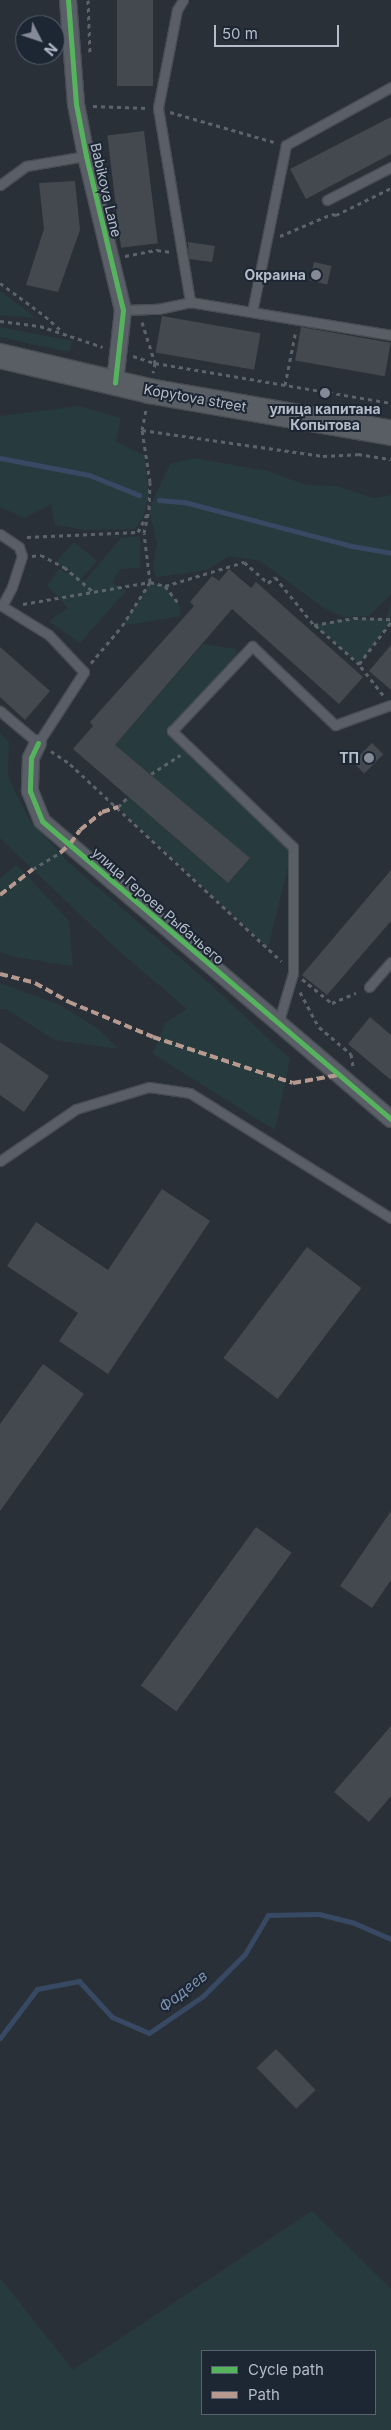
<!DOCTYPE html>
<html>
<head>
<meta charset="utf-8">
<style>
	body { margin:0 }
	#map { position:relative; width:391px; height:2430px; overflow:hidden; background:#2a3038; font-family:Inter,sans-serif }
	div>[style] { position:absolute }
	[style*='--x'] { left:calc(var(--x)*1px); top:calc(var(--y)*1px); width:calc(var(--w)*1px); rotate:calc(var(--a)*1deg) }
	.green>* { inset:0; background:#273a3e }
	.stream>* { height:5px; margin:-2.5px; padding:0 2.5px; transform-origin:2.5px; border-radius:2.5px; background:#384963 }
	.building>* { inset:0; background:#444950; transform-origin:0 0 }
	.path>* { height:3px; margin-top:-1.5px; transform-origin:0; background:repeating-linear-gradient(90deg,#5d636a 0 4px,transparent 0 8px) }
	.roads { filter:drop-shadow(1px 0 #484c53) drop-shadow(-1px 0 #484c53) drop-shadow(0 1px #484c53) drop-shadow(0 -1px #484c53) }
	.lane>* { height:9px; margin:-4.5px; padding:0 4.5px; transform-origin:4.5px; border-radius:4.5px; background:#5a5e66 }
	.street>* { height:16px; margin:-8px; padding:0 8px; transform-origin:8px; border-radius:8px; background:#5a5e66 }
	.secondary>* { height:24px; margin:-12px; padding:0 12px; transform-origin:12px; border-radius:12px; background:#595d64 }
	.quiet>* { height:4px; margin-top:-2px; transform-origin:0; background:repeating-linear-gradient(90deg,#b69a8f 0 8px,transparent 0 12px) }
	.cycleway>* { height:5px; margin:-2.5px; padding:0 2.5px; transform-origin:2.5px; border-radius:2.5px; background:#56b35d }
	.dots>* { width:14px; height:14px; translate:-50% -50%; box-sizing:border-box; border:2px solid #1d2633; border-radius:50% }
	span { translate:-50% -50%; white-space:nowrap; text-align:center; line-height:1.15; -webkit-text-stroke:4px #1d2633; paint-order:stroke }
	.street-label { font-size:14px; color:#b4bcc9 }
	.poi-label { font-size:14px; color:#b4bcc9; font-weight:700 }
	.right { translate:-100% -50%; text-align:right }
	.water-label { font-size:15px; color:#7c92b1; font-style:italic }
	.legend { position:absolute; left:201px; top:2350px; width:175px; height:65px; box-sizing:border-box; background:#1d2633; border:1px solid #59626f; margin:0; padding:6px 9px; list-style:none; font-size:15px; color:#b4bcc9 }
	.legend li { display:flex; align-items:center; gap:10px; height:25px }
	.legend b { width:25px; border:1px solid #59626f }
	.north { position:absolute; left:15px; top:15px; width:50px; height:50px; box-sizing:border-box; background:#1d2633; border:1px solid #59626f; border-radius:50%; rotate:131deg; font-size:14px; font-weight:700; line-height:20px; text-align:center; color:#b4bcc9 }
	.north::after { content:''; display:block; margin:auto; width:18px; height:22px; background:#848b96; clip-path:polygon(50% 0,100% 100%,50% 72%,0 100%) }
	.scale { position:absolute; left:214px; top:25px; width:125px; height:22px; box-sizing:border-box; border:2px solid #b4bcc9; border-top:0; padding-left:6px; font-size:15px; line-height:18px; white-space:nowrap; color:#b4bcc9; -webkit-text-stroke:4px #1d2633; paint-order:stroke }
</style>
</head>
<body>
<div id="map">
	<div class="green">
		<div style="clip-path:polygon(0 291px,36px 318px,0 315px)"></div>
		<div style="clip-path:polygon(0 327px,73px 341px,69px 352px,0 337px)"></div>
		<div style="clip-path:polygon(79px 406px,121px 418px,116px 442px,144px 455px,149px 493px,143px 517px,135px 529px,85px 530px,55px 525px,51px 504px,25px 518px,0 507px,0 416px)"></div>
		<div style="clip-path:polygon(194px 458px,268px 471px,306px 485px,337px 486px,373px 498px,391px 495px,391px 594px,369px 616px,344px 617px,324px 608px,260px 561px,229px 556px,207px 570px,156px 577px,153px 567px,157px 543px,149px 509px,170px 464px)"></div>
		<div style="clip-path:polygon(140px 536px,140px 568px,120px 569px,112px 583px,126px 591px,80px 643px,49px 621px,68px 608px,47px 586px,59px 569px,74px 576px,56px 562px,74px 542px,97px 561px,81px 579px,85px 581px,121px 538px)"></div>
		<div style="clip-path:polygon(150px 582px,165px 586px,179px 604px,181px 616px,122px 626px)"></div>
		<div style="clip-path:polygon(391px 604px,391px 622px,359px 664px,314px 625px,354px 618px,386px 619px)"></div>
		<div style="clip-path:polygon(203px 644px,236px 649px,237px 661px,172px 731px,293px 847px,268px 948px,118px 807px,128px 797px,228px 883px,249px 859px,115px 745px)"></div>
		<div style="clip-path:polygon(0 733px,9px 742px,8px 777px,29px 819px,67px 861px,208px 982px,290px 1059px,275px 1130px,153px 1054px,165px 1023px,187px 1009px,113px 946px,0 838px)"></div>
		<div style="clip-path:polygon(17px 865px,69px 921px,73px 966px,14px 957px,0 952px,0 878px)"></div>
		<div style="clip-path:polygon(0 983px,60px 1005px,97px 1028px,118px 1049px,55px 1040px,6px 1009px,0 1009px)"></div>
		<div style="clip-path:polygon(evenodd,312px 2211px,391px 2289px,391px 2430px,0 2430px,0 2278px,73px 2370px,312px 2211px,202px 2351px,375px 2351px,375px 2414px,202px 2414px,202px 2351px)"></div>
	</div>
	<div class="stream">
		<div style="--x:0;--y:458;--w:91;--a:10.8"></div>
		<div style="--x:89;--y:475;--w:54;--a:21.8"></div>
		<div style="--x:159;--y:500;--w:25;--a:5"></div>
		<div style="--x:184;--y:502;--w:174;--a:14.7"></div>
		<div style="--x:352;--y:546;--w:40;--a:10"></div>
		<div style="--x:0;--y:2038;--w:61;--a:-52.9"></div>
		<div style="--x:37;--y:1989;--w:43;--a:-10.8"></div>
		<div style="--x:79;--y:1981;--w:49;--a:47.5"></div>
		<div style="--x:112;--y:2017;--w:40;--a:23.4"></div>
		<div style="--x:149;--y:2033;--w:65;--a:-34.4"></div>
		<div style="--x:203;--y:1996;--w:59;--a:-45"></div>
		<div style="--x:245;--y:1954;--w:45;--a:-59.5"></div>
		<div style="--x:268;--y:1915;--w:51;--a:-1.1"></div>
		<div style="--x:319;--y:1914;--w:36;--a:14"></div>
		<div style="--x:354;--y:1923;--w:40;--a:23.4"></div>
	</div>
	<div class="building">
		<div style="left:117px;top:0;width:36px;height:86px"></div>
		<div style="clip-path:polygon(391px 117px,391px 154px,306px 199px,290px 169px)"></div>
		<div style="left:144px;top:131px;width:113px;height:37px;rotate:83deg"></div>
		<div style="clip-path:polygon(75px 181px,80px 230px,58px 292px,26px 285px,44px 229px,39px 183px)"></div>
		<div style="clip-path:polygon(188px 242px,215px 246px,212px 262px,189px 259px)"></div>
		<div style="left:314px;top:262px;width:18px;height:19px;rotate:13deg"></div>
		<div style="left:162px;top:316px;width:100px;height:37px;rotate:10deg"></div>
		<div style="left:301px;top:327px;width:91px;height:34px;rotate:10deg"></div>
		<div style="clip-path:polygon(229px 569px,251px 588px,256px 582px,363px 677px,339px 704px,232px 609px,115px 745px,250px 858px,228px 883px,73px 749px,93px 726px,90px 722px,194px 606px,190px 602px,212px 576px,219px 581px)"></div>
		<div style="clip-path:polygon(391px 645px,391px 690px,369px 671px)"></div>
		<div style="clip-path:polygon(0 647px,50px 691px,25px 720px,0 697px)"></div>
		<div style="left:372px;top:743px;width:16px;height:27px;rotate:45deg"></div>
		<div style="clip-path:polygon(391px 870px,391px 921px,327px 995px,302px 975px)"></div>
		<div style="clip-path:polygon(370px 1017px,391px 1035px,391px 1080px,348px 1044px)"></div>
		<div style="clip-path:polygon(0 1042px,49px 1076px,24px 1112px,0 1095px)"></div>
		<div style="clip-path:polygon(162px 1189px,210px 1221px,108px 1374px,59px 1341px,78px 1313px,7px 1266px,36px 1222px,108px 1270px)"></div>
		<div style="left:307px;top:1247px;width:68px;height:139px;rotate:37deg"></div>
		<div style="clip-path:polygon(43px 1364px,84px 1394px,0 1511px,0 1424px)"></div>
		<div style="clip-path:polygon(391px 1511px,391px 1580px,372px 1608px,340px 1586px)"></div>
		<div style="left:256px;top:1527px;width:44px;height:196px;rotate:36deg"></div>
		<div style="clip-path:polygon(391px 1726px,391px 1796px,369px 1822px,334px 1792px)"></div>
		<div style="left:276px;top:2049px;width:57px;height:27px;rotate:46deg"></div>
	</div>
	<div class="path">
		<div style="--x:88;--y:0;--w:55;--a:87.9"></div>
		<div style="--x:93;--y:106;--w:54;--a:2.1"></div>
		<div style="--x:170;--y:112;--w:108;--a:16.1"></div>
		<div style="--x:280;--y:236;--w:56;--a:-22.9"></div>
		<div style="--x:332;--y:214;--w:4;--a:14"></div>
		<div style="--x:336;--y:215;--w:61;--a:-26.1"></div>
		<div style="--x:125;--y:256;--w:33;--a:-11"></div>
		<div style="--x:157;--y:250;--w:14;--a:8"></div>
		<div style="--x:0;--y:283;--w:56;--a:36.3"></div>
		<div style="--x:45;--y:316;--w:24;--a:42"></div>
		<div style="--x:0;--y:321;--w:40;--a:7.1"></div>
		<div style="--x:40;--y:326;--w:66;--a:18.4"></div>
		<div style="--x:142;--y:322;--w:43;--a:72.4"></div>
		<div style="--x:155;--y:363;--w:10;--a:101"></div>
		<div style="--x:133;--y:356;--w:23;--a:18"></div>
		<div style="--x:155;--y:363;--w:239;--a:9.6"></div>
		<div style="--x:285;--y:385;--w:56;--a:-78.7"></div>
		<div style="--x:142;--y:430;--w:183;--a:8.2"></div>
		<div style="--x:323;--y:456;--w:35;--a:-3"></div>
		<div style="--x:358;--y:454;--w:33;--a:9"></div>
		<div style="--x:27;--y:537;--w:111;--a:-2.6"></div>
		<div style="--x:138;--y:532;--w:20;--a:-63"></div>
		<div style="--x:32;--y:556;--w:9;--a:-6"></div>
		<div style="--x:41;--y:555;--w:26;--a:28"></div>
		<div style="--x:64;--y:567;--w:39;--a:40"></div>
		<div style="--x:165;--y:586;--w:83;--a:-16.9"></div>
		<div style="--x:244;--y:562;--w:32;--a:41"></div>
		<div style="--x:268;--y:583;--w:9;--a:-41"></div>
		<div style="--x:275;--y:577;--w:62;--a:50.9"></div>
		<div style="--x:314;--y:625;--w:41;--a:-9.9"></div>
		<div style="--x:354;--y:618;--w:37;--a:2"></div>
		<div style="--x:23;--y:604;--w:129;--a:-9.8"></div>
		<div style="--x:150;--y:582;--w:16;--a:15"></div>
		<div style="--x:165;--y:586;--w:23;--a:52"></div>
		<div style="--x:315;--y:625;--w:59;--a:41.6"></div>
		<div style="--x:91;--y:663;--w:48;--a:-50"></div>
		<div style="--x:122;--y:626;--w:52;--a:-57.5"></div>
		<div style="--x:150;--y:582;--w:49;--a:-97"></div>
		<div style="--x:144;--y:533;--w:25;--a:-78"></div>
		<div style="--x:149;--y:509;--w:27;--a:-88"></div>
		<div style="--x:150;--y:482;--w:53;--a:-98.7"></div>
		<div style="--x:142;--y:430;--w:21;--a:-79"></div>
		<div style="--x:383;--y:695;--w:39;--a:-128"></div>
		<div style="--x:359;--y:664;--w:53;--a:-52.7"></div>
		<div style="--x:51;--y:751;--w:23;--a:34"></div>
		<div style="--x:70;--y:764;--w:289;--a:43"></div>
		<div style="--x:151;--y:774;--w:35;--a:-33"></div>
		<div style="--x:118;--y:807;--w:14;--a:-45"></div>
		<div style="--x:33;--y:869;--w:29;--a:-31"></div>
		<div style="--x:302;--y:979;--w:38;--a:39"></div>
		<div style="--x:332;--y:1003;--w:26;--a:-23"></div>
		<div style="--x:300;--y:992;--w:40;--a:62"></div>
		<div style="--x:319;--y:1027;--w:42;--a:40.2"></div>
		<div style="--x:351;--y:1054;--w:12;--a:81"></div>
	</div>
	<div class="roads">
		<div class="lane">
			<div style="--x:183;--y:0;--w:12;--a:121"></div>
			<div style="--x:177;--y:10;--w:100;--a:101"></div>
			<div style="--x:158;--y:108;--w:197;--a:80.6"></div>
			<div style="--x:0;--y:185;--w:32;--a:-36"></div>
			<div style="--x:26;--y:166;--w:61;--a:-9.5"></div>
			<div style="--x:327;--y:200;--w:72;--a:-27.3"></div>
			<div style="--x:123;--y:310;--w:35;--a:-2"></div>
			<div style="--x:158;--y:309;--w:33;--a:-12"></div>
			<div style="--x:190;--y:302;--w:204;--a:9.3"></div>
			<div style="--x:252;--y:312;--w:170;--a:-78.5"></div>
			<div style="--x:286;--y:145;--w:120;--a:-28.9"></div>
			<div style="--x:0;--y:534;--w:23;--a:34"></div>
			<div style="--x:19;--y:547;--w:9;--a:72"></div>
			<div style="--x:22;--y:556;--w:33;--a:108"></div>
			<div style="--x:12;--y:587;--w:21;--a:118"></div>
			<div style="--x:2;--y:606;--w:55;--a:31.7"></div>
			<div style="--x:49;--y:635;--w:51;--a:46.6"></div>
			<div style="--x:84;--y:672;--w:85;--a:122.9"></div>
			<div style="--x:38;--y:743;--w:50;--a:-139.9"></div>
			<div style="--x:369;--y:987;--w:33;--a:-49"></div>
			<div style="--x:278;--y:1024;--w:53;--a:-73.6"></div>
			<div style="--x:293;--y:973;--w:126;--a:-90"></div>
			<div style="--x:293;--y:847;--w:168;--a:-136.2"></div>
			<div style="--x:172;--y:731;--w:117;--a:-46.7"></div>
			<div style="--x:252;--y:646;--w:115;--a:43.6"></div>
			<div style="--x:335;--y:725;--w:59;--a:-19.7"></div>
			<div style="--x:0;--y:1161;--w:92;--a:-34.4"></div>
			<div style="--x:76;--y:1109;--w:76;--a:-16.8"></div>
			<div style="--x:149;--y:1087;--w:41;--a:8.3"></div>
			<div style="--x:190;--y:1093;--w:237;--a:31.9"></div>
		</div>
		<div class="street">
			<div style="--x:68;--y:0;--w:104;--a:85.6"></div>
			<div style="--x:76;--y:104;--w:53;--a:79.1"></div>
			<div style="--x:86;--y:156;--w:158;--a:76.5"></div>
			<div style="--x:123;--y:310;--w:73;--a:96.3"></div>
			<div style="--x:38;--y:743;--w:17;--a:115"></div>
			<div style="--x:31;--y:758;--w:33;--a:92"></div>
			<div style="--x:30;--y:791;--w:32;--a:68"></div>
			<div style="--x:42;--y:821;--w:459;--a:40.5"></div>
		</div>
		<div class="secondary">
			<div style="--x:0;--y:356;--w:153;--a:13.2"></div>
			<div style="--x:149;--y:391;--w:246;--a:9.8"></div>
		</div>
	</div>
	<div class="quiet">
		<div style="--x:60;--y:853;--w:13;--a:-42"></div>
		<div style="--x:70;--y:844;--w:17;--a:-54"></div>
		<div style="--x:80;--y:830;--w:28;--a:-39"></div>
		<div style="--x:102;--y:812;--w:17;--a:-17"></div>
		<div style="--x:0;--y:895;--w:42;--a:-38.2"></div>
		<div style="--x:0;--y:974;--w:36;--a:14"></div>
		<div style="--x:35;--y:983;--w:39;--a:29"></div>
		<div style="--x:69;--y:1002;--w:91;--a:22.6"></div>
		<div style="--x:153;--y:1037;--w:147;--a:18.2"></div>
		<div style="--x:293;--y:1083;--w:46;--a:-10.1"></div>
	</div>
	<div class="cycleway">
		<div style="--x:68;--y:0;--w:104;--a:85.6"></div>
		<div style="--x:76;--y:104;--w:53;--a:79.1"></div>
		<div style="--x:86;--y:156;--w:158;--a:76.5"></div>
		<div style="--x:123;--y:310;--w:73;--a:96.3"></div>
		<div style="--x:38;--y:743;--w:17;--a:115"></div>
		<div style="--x:31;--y:758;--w:33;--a:92"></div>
		<div style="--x:30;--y:791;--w:32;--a:68"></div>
		<div style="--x:42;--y:821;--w:459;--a:40.5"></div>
	</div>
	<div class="dots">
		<div style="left:316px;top:275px;background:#848b96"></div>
		<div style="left:325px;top:393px;background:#848b96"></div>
		<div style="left:369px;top:758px;background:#848b96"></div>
	</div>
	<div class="street-label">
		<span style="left:106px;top:190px;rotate:77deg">Babikova Lane</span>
		<span style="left:195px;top:398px;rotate:10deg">Kopytova street</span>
		<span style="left:158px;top:906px;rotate:41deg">улица Героев Рыбачьего</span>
	</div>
	<div class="poi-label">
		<span class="right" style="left:306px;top:275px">Окраина</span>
		<span style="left:325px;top:417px">улица капитана<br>Копытова</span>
		<span class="right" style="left:359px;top:758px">ТП</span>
	</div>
	<div class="water-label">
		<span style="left:183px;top:1991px;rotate:-38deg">Фадеев</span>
	</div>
	<ul class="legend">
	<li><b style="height:6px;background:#56b35d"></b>Cycle path</li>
	<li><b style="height:6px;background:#b69a8f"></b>Path</li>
	</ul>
	<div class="north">N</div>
	<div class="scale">50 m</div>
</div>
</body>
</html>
